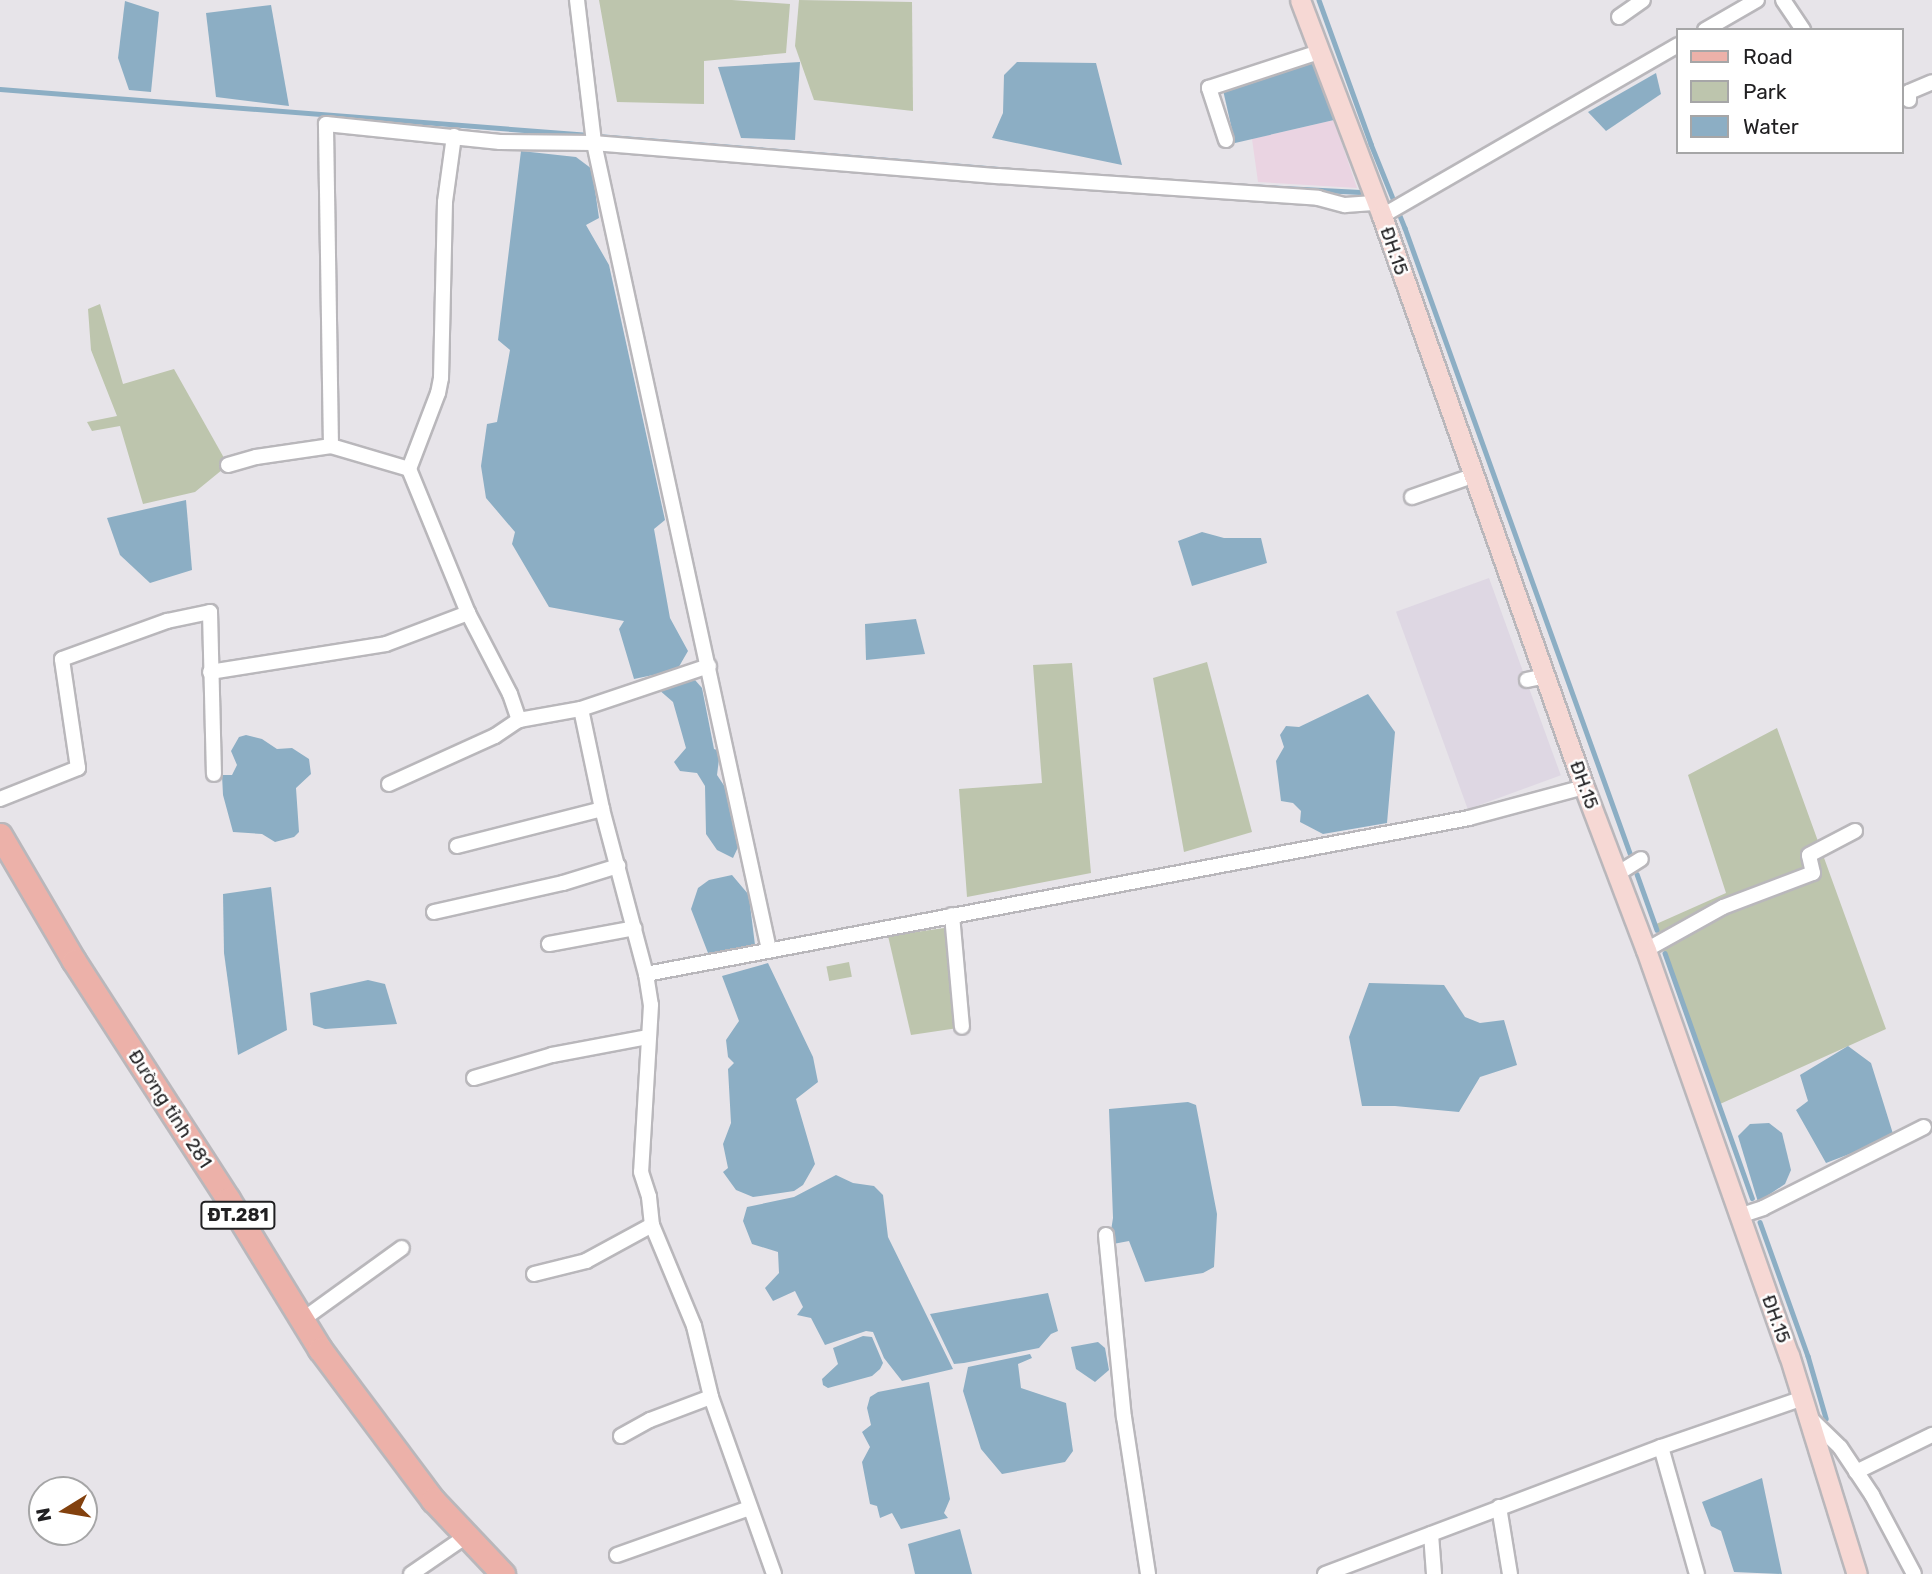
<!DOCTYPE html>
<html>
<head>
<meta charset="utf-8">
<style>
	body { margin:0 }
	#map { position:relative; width:1932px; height:1574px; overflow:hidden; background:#e7e4e9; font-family:Rubik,sans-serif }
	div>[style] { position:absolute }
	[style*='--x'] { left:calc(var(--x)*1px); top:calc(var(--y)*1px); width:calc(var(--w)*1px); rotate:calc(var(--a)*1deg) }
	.built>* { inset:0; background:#ded7e3; transform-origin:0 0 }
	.medical>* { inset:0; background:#ead4e2 }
	.green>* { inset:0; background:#bdc5ad; transform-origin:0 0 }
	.water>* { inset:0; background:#8caec4 }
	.stream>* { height:4.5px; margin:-2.25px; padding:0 2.25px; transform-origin:2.25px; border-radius:2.25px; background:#8caec4 }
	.roads { filter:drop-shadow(2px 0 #b9b7bb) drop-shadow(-2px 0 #b9b7bb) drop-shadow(0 2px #b9b7bb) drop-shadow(0 -2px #b9b7bb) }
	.minor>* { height:14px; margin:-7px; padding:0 7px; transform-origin:7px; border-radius:7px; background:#fff }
	.secondary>* { height:19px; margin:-9.5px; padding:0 9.5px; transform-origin:9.5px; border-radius:9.5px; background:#f6d8d4 }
	.primary>* { height:23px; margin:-11.5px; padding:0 11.5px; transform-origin:11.5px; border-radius:11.5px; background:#ecb1a9 }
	span { translate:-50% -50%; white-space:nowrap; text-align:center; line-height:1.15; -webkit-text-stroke:5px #fff; paint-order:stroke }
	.shield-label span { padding:2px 5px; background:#fff; border:2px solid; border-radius:5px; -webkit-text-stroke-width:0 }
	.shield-label { font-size:18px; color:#212022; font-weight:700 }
	.street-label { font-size:19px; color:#212022 }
	.legend { position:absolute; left:1676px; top:28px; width:228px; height:126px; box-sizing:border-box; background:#fff; border:2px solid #a6a6a7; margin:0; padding:9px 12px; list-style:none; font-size:21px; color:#212022 }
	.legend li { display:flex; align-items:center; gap:14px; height:35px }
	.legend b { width:35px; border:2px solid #a6a6a7 }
	.north { position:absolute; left:28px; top:1476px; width:70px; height:70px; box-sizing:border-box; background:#fff; border:2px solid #a6a6a7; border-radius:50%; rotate:259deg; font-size:19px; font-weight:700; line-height:28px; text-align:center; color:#212022 }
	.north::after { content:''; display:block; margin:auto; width:24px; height:32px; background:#83410e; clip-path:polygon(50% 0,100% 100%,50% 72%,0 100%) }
</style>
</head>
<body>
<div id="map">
	<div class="built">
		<div style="left:1489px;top:578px;width:210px;height:99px;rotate:70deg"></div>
	</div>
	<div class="medical">
		<div style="clip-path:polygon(1334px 120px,1357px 188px,1258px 182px,1252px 139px)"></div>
	</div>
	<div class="green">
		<div style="clip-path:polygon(599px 0,732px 0,790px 4px,786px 53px,704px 61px,704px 104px,617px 102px)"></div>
		<div style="clip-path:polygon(799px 0,912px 2px,913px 111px,814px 100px,795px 46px)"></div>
		<div style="clip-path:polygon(100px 304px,123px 384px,174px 369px,228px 465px,195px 492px,143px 504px,120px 426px,92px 431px,87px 422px,117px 416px,91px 350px,88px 309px)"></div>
		<div style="clip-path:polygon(1207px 662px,1252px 832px,1184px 852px,1153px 678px)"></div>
		<div style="clip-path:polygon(1072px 663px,1091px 873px,967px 897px,959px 789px,1042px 783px,1033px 665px)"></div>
		<div style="clip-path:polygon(1777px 728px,1886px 1029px,1720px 1104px,1654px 925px,1726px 893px,1688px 775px)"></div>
		<div style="clip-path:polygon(951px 927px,958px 1028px,911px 1035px,888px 936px)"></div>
		<div style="left:849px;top:962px;width:15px;height:23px;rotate:79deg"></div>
	</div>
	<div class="water">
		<div style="clip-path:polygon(125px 1px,159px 12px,151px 92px,129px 90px,118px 58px)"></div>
		<div style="clip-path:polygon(271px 5px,289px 106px,216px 97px,206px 13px)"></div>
		<div style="clip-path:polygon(1314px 60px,1334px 120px,1235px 143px,1223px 90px)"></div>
		<div style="clip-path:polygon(800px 62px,795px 140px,741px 138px,718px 67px)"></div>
		<div style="clip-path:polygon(1017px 62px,1096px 63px,1122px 165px,992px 138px,1003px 113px,1004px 75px)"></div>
		<div style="clip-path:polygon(1656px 73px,1661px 94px,1606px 131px,1588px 112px)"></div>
		<div style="clip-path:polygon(521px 151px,576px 157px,592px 169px,599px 218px,586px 225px,609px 265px,665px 520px,654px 529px,670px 618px,688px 651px,677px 670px,634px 679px,619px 629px,624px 621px,549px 607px,512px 544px,515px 532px,486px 498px,481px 466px,487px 424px,497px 422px,510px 350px,498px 340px)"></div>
		<div style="clip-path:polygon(186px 500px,192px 570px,150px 583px,120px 555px,107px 518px)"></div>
		<div style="clip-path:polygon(1202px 532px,1224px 538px,1261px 538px,1267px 563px,1192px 586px,1178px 541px)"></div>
		<div style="clip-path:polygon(916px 619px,925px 654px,866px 660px,865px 624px)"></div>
		<div style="clip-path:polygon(695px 680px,702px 688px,714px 749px,720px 751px,717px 775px,725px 787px,740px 843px,733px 858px,717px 850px,706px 834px,705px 786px,697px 773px,680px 771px,674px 762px,686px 748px,673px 702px,658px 689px)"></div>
		<div style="clip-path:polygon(1368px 694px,1395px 732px,1387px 823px,1323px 834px,1300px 822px,1301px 811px,1293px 803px,1281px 801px,1276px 761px,1284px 747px,1280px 735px,1286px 726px,1299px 727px)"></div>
		<div style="clip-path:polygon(246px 735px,262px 739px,277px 749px,292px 748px,309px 759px,311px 774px,296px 788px,299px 832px,294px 837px,275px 842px,262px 834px,233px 832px,223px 795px,222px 775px,232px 775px,237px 765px,231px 751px,239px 737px)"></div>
		<div style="clip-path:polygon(732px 875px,754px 901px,750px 905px,755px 945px,708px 953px,691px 909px,698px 888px,709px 880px)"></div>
		<div style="clip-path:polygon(271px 887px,287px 1030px,238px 1055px,224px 953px,223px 894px)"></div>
		<div style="clip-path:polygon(768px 963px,813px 1057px,818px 1082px,796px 1099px,815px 1164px,803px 1185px,794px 1191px,753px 1197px,736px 1190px,723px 1172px,728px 1168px,723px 1144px,731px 1123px,728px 1069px,734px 1063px,728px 1057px,726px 1040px,739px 1021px,722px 976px)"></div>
		<div style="clip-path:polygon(368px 980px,385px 984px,397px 1024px,325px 1029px,313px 1025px,310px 993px)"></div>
		<div style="clip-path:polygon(1369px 983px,1444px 985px,1465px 1017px,1480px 1023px,1504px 1020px,1517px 1065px,1480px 1077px,1459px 1112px,1395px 1106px,1362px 1106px,1349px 1037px)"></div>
		<div style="clip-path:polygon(1848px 1046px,1871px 1063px,1894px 1137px,1826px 1163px,1796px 1110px,1808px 1101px,1800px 1075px)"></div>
		<div style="clip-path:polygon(1188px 1102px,1196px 1105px,1217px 1214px,1214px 1267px,1203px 1273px,1145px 1282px,1129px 1241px,1113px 1244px,1110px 1237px,1113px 1218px,1109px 1109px)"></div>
		<div style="clip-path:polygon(1769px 1123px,1782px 1133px,1791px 1170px,1785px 1184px,1758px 1202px,1738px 1136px,1750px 1124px)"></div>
		<div style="clip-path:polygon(836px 1175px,853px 1183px,874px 1186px,883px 1195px,888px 1237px,953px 1369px,902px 1381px,884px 1358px,873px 1332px,866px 1331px,825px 1345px,811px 1318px,797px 1315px,803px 1307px,795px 1291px,773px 1301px,765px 1288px,779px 1273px,778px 1252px,752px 1244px,743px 1221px,747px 1207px,794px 1197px)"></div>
		<div style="clip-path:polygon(1048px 1293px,1058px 1331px,1051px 1334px,1039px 1348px,964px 1363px,954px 1364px,930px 1314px)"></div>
		<div style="clip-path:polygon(863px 1336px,872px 1337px,883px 1363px,880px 1369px,872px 1376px,828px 1388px,823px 1385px,822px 1379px,838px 1364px,833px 1348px)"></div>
		<div style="clip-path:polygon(1098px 1342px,1105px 1348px,1109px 1370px,1095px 1382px,1076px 1369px,1071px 1347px)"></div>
		<div style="clip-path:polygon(1030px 1354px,1032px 1358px,1018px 1364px,1021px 1388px,1066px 1403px,1073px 1451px,1065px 1462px,1002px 1474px,981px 1449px,963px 1391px,968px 1367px)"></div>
		<div style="clip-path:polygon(929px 1382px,950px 1499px,944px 1513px,948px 1518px,901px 1529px,892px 1513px,880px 1518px,877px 1506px,870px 1504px,862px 1462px,870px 1447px,862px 1432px,871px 1425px,867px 1408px,870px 1397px,878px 1392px)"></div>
		<div style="clip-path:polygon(1762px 1478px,1782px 1574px,1734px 1572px,1721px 1531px,1711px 1526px,1702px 1502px)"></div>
		<div style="clip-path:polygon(960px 1529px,972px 1574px,915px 1574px,908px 1544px)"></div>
	</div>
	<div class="stream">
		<div style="--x:1319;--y:0;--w:153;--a:70.1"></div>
		<div style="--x:1371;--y:144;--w:91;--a:68"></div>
		<div style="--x:1405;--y:228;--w:664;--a:70.2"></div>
		<div style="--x:0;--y:89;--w:591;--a:4.47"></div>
		<div style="--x:598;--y:136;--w:442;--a:4.7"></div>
		<div style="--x:1229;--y:185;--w:131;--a:3.1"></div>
		<div style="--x:1637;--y:874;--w:59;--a:70.3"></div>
		<div style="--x:1665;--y:953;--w:260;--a:70.4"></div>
		<div style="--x:1760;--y:1222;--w:142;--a:70.3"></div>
		<div style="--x:1808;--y:1356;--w:65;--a:73.8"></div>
	</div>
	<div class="roads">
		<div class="minor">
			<div style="--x:577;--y:0;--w:144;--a:83.2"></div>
			<div style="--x:594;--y:143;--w:826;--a:77.76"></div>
			<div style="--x:1783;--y:0;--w:36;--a:56"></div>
			<div style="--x:1619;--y:17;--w:29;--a:-35"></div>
			<div style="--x:1705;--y:30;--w:60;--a:-30"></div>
			<div style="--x:1909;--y:100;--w:8;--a:-90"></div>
			<div style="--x:1909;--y:92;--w:25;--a:-23"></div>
			<div style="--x:454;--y:136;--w:67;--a:97.8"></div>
			<div style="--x:445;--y:202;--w:176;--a:91.3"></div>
			<div style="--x:441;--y:378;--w:15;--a:101"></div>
			<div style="--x:438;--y:393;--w:81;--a:110.9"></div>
			<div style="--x:409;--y:469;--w:156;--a:67.7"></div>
			<div style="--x:468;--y:613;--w:91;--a:62.6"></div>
			<div style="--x:510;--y:694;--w:28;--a:71"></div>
			<div style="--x:1226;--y:140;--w:55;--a:-108.1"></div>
			<div style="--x:1209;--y:88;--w:116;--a:-18.1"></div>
			<div style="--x:1382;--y:216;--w:342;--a:-30"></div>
			<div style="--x:331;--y:446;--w:322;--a:-90.9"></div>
			<div style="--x:326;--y:124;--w:175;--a:5.9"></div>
			<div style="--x:500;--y:142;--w:94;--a:0.6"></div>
			<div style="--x:594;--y:143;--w:405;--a:4.7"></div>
			<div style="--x:998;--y:176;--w:321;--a:3.9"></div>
			<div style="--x:1318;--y:198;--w:28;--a:15"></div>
			<div style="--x:1345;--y:205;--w:32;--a:-4"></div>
			<div style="--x:228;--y:465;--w:29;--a:-16"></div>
			<div style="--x:256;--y:457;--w:76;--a:-8.3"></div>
			<div style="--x:331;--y:446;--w:81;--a:16.4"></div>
			<div style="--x:1412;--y:497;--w:67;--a:-19.2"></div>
			<div style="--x:210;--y:672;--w:178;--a:-9"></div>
			<div style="--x:386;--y:644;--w:88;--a:-20.7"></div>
			<div style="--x:1527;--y:680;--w:19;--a:-12"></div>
			<div style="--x:581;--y:709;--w:102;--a:78.1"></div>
			<div style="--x:602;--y:809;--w:171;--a:75.1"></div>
			<div style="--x:646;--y:974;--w:31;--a:81"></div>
			<div style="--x:651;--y:1005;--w:167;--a:93.4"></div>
			<div style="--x:641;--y:1172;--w:26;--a:72"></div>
			<div style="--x:649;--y:1197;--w:28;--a:84"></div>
			<div style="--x:652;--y:1225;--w:109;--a:67.4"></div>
			<div style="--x:694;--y:1326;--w:73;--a:76.5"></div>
			<div style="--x:711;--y:1397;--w:188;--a:70.4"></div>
			<div style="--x:389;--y:784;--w:116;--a:-24.4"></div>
			<div style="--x:495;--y:736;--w:29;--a:-34"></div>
			<div style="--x:519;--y:720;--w:63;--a:-10.1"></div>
			<div style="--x:581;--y:709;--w:135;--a:-18.6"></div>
			<div style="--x:0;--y:799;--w:84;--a:-21.7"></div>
			<div style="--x:78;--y:768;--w:110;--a:-98.4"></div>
			<div style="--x:62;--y:659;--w:112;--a:-19.9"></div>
			<div style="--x:167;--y:621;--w:44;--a:-11.8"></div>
			<div style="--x:210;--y:612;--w:162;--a:88.6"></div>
			<div style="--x:457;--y:846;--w:150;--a:-14.3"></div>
			<div style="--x:1617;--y:874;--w:28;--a:-32"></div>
			<div style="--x:434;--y:912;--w:132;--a:-12.7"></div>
			<div style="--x:563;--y:883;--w:58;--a:-17.2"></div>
			<div style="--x:952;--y:915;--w:112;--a:84.9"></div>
			<div style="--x:549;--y:944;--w:87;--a:-10.5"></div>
			<div style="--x:1646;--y:950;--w:88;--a:-29.2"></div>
			<div style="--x:1723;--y:907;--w:96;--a:-20.7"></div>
			<div style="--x:1813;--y:873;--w:18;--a:-103"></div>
			<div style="--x:1809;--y:855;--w:52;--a:-27.6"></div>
			<div style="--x:646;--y:974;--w:838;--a:-10.73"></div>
			<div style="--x:1469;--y:818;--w:119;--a:-15.1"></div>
			<div style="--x:474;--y:1078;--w:81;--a:-16.4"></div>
			<div style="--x:552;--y:1055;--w:98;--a:-10.6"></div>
			<div style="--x:1739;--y:1216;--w:25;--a:-18"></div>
			<div style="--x:1763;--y:1208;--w:180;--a:-26.7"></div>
			<div style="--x:1106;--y:1235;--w:183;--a:84.4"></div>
			<div style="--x:1124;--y:1417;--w:159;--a:81.3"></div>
			<div style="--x:534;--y:1274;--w:54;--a:-14"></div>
			<div style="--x:586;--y:1261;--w:75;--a:-28.6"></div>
			<div style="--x:302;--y:1320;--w:123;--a:-35.8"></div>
			<div style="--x:1809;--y:1417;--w:43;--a:44.1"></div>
			<div style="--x:1840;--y:1447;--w:58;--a:56.3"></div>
			<div style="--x:1872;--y:1495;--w:89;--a:62"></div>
			<div style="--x:621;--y:1436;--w:33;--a:-29"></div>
			<div style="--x:650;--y:1420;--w:65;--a:-20.7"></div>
			<div style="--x:1661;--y:1447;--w:132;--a:74.2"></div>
			<div style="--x:1856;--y:1472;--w:85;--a:-26"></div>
			<div style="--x:1499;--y:1507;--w:68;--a:80.7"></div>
			<div style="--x:1431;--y:1534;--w:40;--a:85.7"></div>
			<div style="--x:617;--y:1555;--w:141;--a:-19.5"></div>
			<div style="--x:411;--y:1574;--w:65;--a:-34.4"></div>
			<div style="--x:1325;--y:1574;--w:359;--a:-20.7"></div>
			<div style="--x:1661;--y:1447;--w:150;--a:-19"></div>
		</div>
		<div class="secondary">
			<div style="--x:1300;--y:0;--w:231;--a:69.2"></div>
			<div style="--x:1382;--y:216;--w:606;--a:70.52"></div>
			<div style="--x:1584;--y:787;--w:174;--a:69.2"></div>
			<div style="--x:1646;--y:950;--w:430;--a:70.6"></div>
			<div style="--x:1789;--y:1355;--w:229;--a:72.8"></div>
		</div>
		<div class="primary">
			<div style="--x:0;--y:835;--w:146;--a:59.6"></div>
			<div style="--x:74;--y:961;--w:283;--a:57.1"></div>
			<div style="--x:228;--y:1199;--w:176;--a:58.5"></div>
			<div style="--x:320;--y:1349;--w:189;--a:53.2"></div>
			<div style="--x:433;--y:1500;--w:102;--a:46.6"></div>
		</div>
	</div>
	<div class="shield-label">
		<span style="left:238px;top:1215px">ĐT.281</span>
	</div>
	<div class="street-label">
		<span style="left:1394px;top:251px;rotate:71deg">ĐH.15</span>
		<span style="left:1584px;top:785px;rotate:70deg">ĐH.15</span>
		<span style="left:170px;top:1109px;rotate:57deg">Đường tỉnh 281</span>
		<span style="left:1776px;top:1319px;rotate:70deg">ĐH.15</span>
	</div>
	<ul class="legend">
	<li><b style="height:9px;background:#ecb1a9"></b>Road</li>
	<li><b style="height:19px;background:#bdc5ad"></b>Park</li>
	<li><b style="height:19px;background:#8caec4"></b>Water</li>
	</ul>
	<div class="north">N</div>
</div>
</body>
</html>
